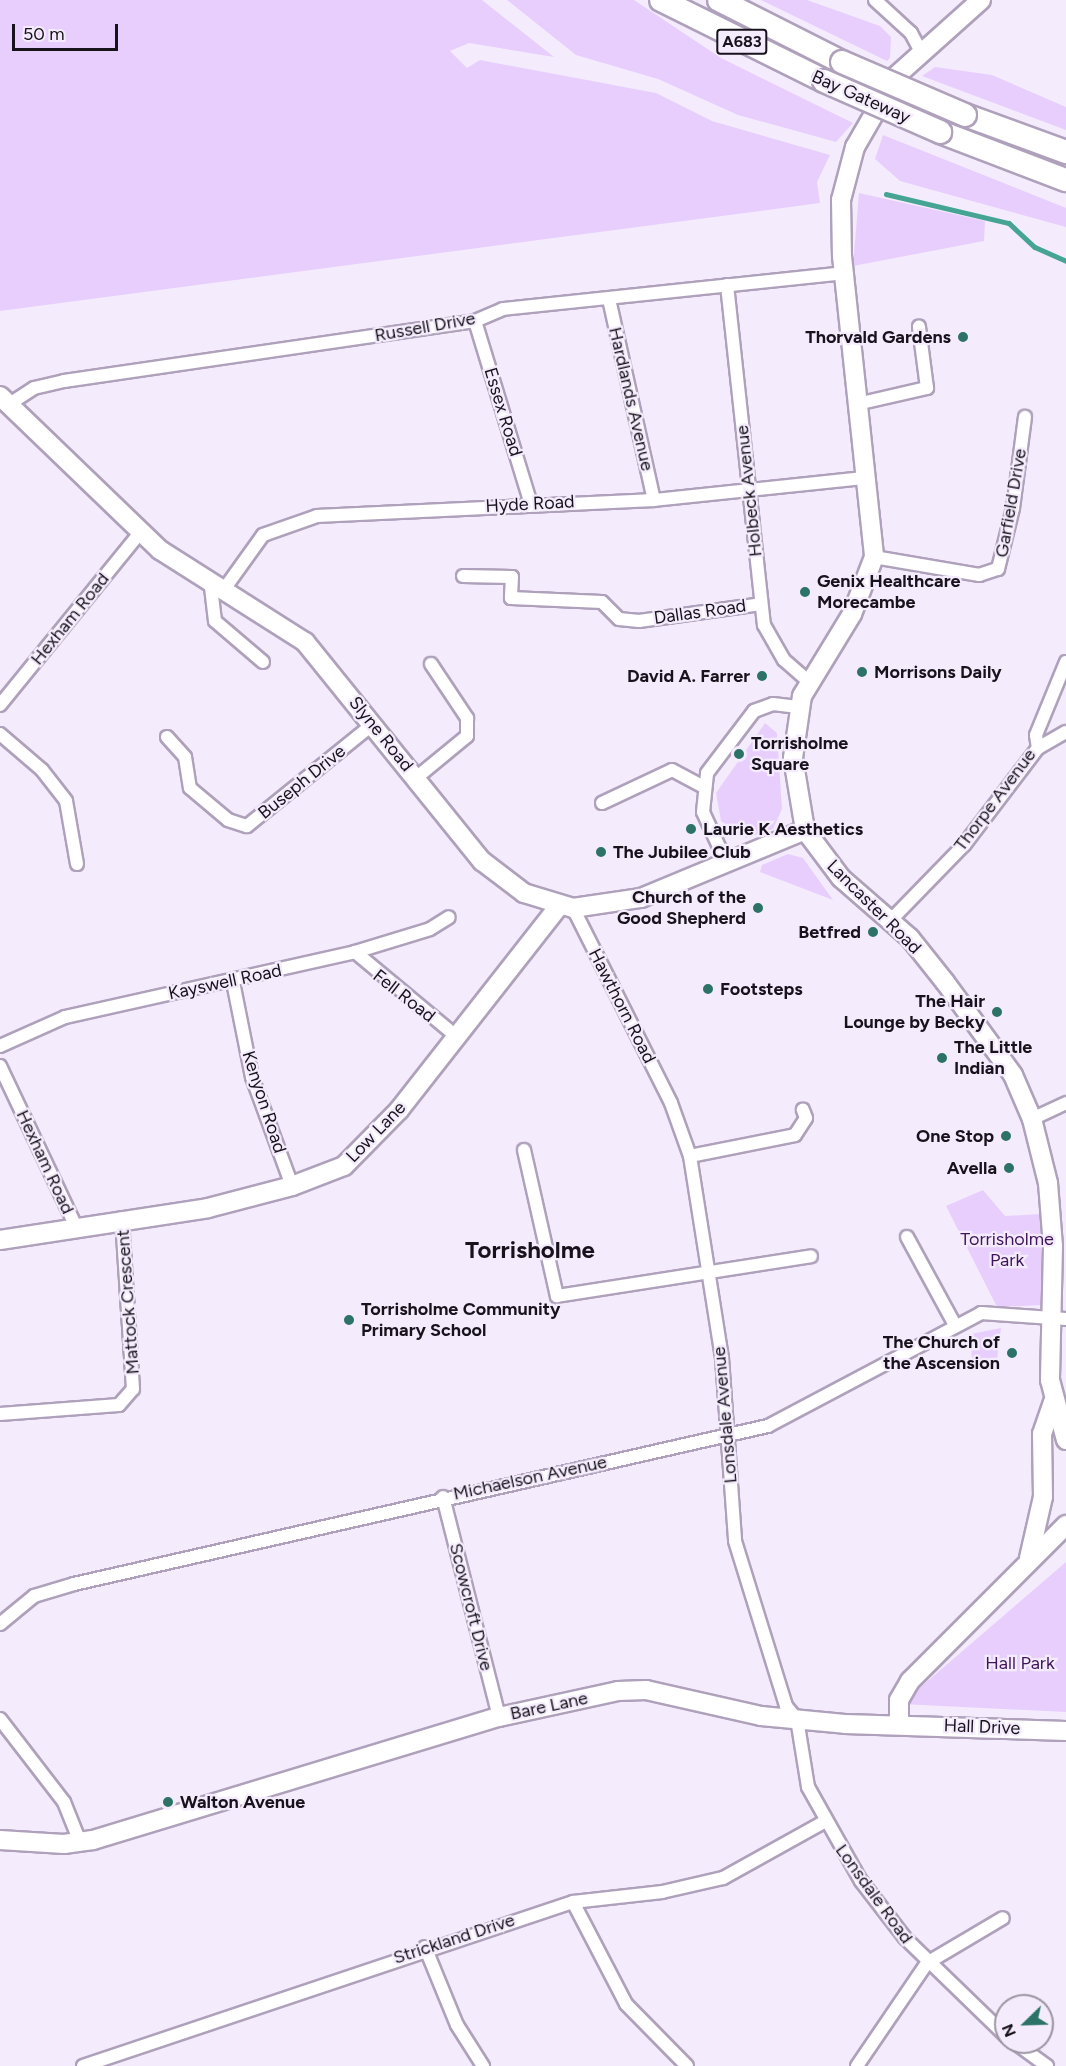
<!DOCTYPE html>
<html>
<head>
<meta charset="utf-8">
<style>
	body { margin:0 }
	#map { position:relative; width:1066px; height:2066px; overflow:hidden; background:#f4ecfc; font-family:Figtree,sans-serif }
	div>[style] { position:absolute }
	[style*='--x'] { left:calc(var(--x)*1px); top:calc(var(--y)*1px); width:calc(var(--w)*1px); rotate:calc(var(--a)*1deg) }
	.green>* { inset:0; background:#e8cefd }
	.stream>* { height:4.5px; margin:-2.25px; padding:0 2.25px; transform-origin:2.25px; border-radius:2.25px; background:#46a494 }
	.roads { filter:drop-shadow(2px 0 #afa1bb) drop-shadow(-2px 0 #afa1bb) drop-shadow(0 2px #afa1bb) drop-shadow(0 -2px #afa1bb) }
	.street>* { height:12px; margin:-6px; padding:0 6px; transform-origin:6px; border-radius:6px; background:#fff }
	.secondary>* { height:18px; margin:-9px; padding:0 9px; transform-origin:9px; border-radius:9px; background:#fff }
	.highway>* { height:22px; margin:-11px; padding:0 11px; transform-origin:11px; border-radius:11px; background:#fff }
	.bridges { filter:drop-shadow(2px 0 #afa1bb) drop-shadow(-2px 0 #afa1bb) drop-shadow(0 2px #afa1bb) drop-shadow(0 -2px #afa1bb) }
	.highway-bridge>* { height:22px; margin:-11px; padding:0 11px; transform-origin:11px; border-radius:11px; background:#fff }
	.dots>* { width:16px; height:16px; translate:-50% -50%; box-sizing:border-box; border:3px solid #f4ecfc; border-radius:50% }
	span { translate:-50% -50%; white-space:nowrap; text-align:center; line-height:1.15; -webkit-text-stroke:4.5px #f4ecfc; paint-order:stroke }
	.shield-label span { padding:2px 4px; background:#f4ecfc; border:2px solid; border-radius:4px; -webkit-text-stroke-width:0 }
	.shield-label { font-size:16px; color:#17121b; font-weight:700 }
	.street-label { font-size:18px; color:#17121b }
	.poi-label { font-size:18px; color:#17121b; font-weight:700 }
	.right { translate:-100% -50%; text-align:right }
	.left { translate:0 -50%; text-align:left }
	.park-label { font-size:18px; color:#40155b }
	.district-label { font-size:24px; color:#17121b; font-weight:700 }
	.north { position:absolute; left:994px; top:1994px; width:60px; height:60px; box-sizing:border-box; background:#f4ecfc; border:2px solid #9c95a2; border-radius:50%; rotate:247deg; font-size:16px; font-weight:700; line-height:24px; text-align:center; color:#17121b }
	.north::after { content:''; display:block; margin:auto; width:21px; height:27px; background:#2c7267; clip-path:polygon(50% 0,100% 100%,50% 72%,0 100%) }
	.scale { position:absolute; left:12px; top:24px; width:106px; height:27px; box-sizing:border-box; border:3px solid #17121b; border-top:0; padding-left:8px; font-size:18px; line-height:21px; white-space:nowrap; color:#17121b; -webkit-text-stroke:4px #f4ecfc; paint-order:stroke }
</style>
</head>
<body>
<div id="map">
	<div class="green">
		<div style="clip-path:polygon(0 0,482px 0,554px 57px,469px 43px,450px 51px,467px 68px,480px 60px,656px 93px,712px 121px,830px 155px,817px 182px,820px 203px,0 311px)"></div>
		<div style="clip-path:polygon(507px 0,634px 0,721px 58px,853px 123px,836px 142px,738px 115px,658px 79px,576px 55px)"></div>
		<div style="clip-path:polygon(761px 0,807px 0,880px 26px,891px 37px,890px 58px,887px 61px)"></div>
		<div style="clip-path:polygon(935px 67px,992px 75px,1066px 107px,1066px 130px,922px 76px)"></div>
		<div style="clip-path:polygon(883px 135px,1066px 208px,1066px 227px,900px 181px,875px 159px)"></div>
		<div style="clip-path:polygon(859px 193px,985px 221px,984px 241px,853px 266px)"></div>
		<div style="clip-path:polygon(765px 723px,777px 733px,782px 809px,773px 829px,746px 838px,721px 821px,716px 793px)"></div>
		<div style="clip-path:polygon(788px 854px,803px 858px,833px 900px,760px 872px,762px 865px)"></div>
		<div style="clip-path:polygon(983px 1190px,1005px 1216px,1041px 1214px,1042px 1305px,997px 1307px,946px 1206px)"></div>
		<div style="clip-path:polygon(1001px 1328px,996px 1367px,989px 1371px,972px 1365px,971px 1334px)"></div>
		<div style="clip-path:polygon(1066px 1562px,1066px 1712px,901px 1704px)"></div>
	</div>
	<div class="stream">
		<div style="--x:886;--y:194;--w:126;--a:13.3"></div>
		<div style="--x:1009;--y:223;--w:35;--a:43"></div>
		<div style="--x:1035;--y:247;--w:34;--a:24"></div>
	</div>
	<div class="roads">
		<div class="street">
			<div style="--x:875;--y:0;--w:49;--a:42.5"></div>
			<div style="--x:911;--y:33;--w:24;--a:62"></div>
			<div style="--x:727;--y:285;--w:342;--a:83.8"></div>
			<div style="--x:764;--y:625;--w:40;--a:60.3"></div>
			<div style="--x:784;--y:660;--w:32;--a:41"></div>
			<div style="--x:609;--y:299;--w:206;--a:77.4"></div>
			<div style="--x:475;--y:321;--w:191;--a:73"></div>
			<div style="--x:11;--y:403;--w:27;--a:-33"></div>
			<div style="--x:34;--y:388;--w:31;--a:-13"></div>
			<div style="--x:64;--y:381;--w:415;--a:-8.3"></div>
			<div style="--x:475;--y:321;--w:30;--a:-23"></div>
			<div style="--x:503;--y:309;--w:343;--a:-6"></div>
			<div style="--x:857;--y:404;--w:72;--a:-12.9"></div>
			<div style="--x:927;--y:388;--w:62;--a:-97.5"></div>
			<div style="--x:874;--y:557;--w:107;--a:9.7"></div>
			<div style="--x:979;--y:575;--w:20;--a:-18"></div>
			<div style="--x:998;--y:569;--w:63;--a:-76.2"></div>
			<div style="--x:1013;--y:508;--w:92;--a:-82.5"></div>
			<div style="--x:463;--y:576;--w:49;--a:1.2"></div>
			<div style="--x:512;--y:577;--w:21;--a:93"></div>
			<div style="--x:511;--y:598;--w:91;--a:2.5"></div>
			<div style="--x:602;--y:602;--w:24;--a:45"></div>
			<div style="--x:619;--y:619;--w:20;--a:6"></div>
			<div style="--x:639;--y:621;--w:123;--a:-7.9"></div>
			<div style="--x:210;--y:579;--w:42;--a:83.2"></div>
			<div style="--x:215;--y:621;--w:63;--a:40.5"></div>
			<div style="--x:225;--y:588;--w:65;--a:-54.4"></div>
			<div style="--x:263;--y:535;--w:57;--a:-19.4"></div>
			<div style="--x:317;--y:516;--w:337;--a:-2.7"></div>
			<div style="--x:654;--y:500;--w:212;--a:-6"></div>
			<div style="--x:0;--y:705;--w:222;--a:-50.9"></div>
			<div style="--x:0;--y:734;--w:55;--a:40.6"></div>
			<div style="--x:42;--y:770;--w:39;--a:52"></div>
			<div style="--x:66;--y:801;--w:64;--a:80.1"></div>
			<div style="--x:167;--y:737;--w:27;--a:48"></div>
			<div style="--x:185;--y:757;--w:31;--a:81"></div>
			<div style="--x:190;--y:788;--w:50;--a:40.1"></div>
			<div style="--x:228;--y:820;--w:20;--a:18"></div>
			<div style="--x:247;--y:826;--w:162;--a:-39"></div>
			<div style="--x:1038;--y:748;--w:32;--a:-30"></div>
			<div style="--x:416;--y:778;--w:66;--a:-39.5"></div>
			<div style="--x:467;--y:736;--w:18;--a:-90"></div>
			<div style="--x:467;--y:718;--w:65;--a:-123.7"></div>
			<div style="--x:602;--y:803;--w:77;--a:-25.2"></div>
			<div style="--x:672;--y:770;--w:34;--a:28"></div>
			<div style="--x:727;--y:864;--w:57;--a:-114.8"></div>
			<div style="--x:703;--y:812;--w:39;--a:-84"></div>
			<div style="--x:707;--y:773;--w:78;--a:-52.8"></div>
			<div style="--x:754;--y:711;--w:20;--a:-20"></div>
			<div style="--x:773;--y:704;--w:25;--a:7"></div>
			<div style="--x:573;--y:908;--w:218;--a:63.3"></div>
			<div style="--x:671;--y:1103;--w:56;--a:70.3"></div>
			<div style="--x:690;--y:1156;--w:205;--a:81"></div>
			<div style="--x:722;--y:1358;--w:183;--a:85.9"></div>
			<div style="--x:735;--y:1541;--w:173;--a:72.8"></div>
			<div style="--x:786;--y:1706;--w:17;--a:50"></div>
			<div style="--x:797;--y:1719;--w:69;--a:80.8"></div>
			<div style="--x:808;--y:1787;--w:108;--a:60.6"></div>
			<div style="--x:861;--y:1881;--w:72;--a:52.3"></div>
			<div style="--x:905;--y:1938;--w:141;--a:44.1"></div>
			<div style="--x:891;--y:920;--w:105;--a:-45.8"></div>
			<div style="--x:964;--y:845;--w:122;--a:-52.7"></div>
			<div style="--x:1038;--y:748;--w:13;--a:-99"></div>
			<div style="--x:1036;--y:735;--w:79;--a:-67.7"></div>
			<div style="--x:355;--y:952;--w:133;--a:39.8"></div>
			<div style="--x:233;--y:982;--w:97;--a:78.7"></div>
			<div style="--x:252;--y:1077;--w:116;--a:69.8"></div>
			<div style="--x:0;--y:1046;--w:71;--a:-24"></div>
			<div style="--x:65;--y:1017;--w:297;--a:-12.6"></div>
			<div style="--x:355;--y:952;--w:78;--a:-17"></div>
			<div style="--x:430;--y:929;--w:22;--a:-32"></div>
			<div style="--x:0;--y:1066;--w:176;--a:64.7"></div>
			<div style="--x:1032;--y:1119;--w:38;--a:-25"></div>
			<div style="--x:524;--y:1150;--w:150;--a:77.3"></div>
			<div style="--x:557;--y:1296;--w:257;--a:-8.9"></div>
			<div style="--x:690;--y:1156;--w:107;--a:-11.3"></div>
			<div style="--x:795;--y:1135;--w:20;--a:-57"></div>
			<div style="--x:806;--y:1118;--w:9;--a:-111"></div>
			<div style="--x:907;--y:1237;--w:100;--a:61.4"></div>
			<div style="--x:0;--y:1414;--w:119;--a:-4.3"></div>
			<div style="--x:119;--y:1405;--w:21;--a:-49"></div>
			<div style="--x:133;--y:1389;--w:171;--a:-93.7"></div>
			<div style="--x:443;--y:1497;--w:227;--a:75.7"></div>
			<div style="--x:0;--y:1624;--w:44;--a:-39.5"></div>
			<div style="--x:34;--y:1596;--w:42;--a:-16.7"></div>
			<div style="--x:74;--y:1584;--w:712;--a:-12.83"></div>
			<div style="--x:768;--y:1426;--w:241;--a:-27.9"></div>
			<div style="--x:981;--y:1313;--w:85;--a:4"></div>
			<div style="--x:0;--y:1719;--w:105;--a:52.4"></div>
			<div style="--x:64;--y:1802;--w:43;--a:68.2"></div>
			<div style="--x:573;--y:1902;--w:115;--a:62.5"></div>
			<div style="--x:626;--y:2004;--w:87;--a:45.5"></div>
			<div style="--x:425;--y:1947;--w:84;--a:67.7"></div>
			<div style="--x:457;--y:2025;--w:49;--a:57.6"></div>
			<div style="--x:1014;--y:2042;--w:41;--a:36"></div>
			<div style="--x:83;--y:2066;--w:517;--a:-18.51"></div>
			<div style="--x:573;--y:1902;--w:90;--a:-6.4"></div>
			<div style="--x:662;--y:1892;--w:63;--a:-12.9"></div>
			<div style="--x:723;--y:1878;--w:115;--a:-29"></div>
			<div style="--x:857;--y:2066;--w:125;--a:-55.8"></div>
			<div style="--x:927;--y:1963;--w:88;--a:-30.6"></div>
		</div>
		<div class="secondary">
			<div style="--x:981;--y:0;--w:114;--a:138.2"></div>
			<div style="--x:896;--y:76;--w:82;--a:120"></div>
			<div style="--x:855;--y:147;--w:55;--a:104.8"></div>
			<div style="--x:841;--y:200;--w:56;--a:89"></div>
			<div style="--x:842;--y:256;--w:303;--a:83.9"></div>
			<div style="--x:874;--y:557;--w:61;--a:111.1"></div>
			<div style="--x:852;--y:614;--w:96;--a:121.4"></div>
			<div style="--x:802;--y:696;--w:63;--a:98.3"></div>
			<div style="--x:793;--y:758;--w:73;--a:80.5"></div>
			<div style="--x:805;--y:830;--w:60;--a:53.1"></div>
			<div style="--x:841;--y:878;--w:91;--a:41"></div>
			<div style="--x:910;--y:938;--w:56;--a:51.5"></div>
			<div style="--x:945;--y:982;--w:115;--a:53.8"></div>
			<div style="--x:1013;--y:1075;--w:48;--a:66.6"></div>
			<div style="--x:1032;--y:1119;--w:66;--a:76"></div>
			<div style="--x:1048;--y:1183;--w:63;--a:85.5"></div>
			<div style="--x:1053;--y:1246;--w:134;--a:91.3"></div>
			<div style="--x:1050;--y:1380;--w:62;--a:75.1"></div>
			<div style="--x:0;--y:396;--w:222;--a:43.9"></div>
			<div style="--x:160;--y:550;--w:172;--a:32.4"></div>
			<div style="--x:305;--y:642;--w:282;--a:51.1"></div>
			<div style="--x:482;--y:861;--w:53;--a:37.3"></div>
			<div style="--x:524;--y:893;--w:51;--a:17"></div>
			<div style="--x:573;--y:908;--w:69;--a:-8.4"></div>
			<div style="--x:641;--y:898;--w:178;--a:-22.5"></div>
			<div style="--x:0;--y:1240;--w:210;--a:-8.7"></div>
			<div style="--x:208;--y:1208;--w:87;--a:-14.7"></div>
			<div style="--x:292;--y:1186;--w:56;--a:-21"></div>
			<div style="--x:344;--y:1166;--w:78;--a:-45.5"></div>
			<div style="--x:399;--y:1110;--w:259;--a:-51.9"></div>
			<div style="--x:1029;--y:1558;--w:63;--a:-77.1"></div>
			<div style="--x:1043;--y:1497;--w:63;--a:-90.9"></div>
			<div style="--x:1042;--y:1434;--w:34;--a:-71"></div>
			<div style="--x:899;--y:1724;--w:24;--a:-90"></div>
			<div style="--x:899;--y:1700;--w:22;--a:-60"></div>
			<div style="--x:910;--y:1681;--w:221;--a:-45"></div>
			<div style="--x:0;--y:1840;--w:64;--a:3.6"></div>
			<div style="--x:64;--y:1844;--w:29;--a:-8"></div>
			<div style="--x:93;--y:1840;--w:424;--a:-16.9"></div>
			<div style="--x:499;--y:1717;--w:122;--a:-12.3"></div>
			<div style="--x:618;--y:1691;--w:28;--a:-2"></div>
			<div style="--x:646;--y:1690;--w:118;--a:12.7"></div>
			<div style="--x:761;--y:1716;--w:84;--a:5.4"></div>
			<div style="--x:845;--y:1724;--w:221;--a:1.8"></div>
		</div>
		<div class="highway">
			<div style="--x:661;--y:0;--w:182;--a:26.4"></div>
			<div style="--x:719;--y:0;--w:138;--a:26.8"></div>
			<div style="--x:965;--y:115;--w:108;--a:20.1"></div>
			<div style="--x:940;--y:132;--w:135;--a:20.9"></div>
		</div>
	</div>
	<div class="bridges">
		<div class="highway-bridge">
			<div style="--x:842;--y:62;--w:134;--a:23.3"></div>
			<div style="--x:824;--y:81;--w:127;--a:23.7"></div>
		</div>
	</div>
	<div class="dots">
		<div style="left:963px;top:337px;background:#2c7267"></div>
		<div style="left:805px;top:592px;background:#2c7267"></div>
		<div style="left:862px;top:672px;background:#2c7267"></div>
		<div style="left:762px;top:676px;background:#2c7267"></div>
		<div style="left:739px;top:754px;background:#2c7267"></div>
		<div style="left:691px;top:829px;background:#2c7267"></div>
		<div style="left:601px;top:852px;background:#2c7267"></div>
		<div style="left:758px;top:908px;background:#2c7267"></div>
		<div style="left:873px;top:932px;background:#2c7267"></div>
		<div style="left:708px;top:989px;background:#2c7267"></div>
		<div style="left:997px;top:1012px;background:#2c7267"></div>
		<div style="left:942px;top:1058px;background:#2c7267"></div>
		<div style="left:1006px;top:1136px;background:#2c7267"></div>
		<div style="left:1009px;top:1168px;background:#2c7267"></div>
		<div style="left:349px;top:1320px;background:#2c7267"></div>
		<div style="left:1012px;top:1353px;background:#2c7267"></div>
		<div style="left:168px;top:1802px;background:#2c7267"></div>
	</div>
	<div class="shield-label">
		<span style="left:742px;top:42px">A683</span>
	</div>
	<div class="street-label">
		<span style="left:861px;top:97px;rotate:24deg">Bay Gateway</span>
		<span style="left:425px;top:327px;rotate:-10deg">Russell Drive</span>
		<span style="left:631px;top:399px;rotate:77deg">Hardlands Avenue</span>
		<span style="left:503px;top:412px;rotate:73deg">Essex Road</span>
		<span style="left:749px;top:491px;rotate:-96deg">Holbeck Avenue</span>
		<span style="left:1011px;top:503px;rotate:-80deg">Garfield Drive</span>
		<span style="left:530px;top:504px;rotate:-3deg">Hyde Road</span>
		<span style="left:700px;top:612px;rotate:-8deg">Dallas Road</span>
		<span style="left:70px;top:619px;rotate:-51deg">Hexham Road</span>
		<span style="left:381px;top:734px;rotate:51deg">Slyne Road</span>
		<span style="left:302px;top:782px;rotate:-39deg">Buseph Drive</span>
		<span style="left:995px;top:800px;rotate:-53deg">Thorpe Avenue</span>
		<span style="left:874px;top:907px;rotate:45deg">Lancaster Road</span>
		<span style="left:225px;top:982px;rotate:-12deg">Kayswell Road</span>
		<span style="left:404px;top:996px;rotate:38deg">Fell Road</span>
		<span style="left:622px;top:1006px;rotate:63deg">Hawthorn Road</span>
		<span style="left:264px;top:1102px;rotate:72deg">Kenyon Road</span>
		<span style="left:376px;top:1132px;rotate:-46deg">Low Lane</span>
		<span style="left:45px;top:1162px;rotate:65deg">Hexham Road</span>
		<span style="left:128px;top:1302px;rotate:-94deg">Mattock Crescent</span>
		<span style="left:725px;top:1415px;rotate:-95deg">Lonsdale Avenue</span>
		<span style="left:530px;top:1478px;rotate:-12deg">Michaelson Avenue</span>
		<span style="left:471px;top:1607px;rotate:76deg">Scowcroft Drive</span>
		<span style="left:549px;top:1706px;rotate:-12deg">Bare Lane</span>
		<span style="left:982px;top:1727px;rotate:2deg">Hall Drive</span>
		<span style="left:874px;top:1894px;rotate:54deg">Lonsdale Road</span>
		<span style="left:454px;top:1939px;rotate:-18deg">Strickland Drive</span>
	</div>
	<div class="poi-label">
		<span class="right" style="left:951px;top:337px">Thorvald Gardens</span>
		<span class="left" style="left:817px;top:592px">Genix Healthcare<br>Morecambe</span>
		<span class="left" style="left:874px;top:672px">Morrisons Daily</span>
		<span class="right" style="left:750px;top:676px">David A. Farrer</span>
		<span class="left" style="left:751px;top:754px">Torrisholme<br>Square</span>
		<span class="left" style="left:703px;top:829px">Laurie K Aesthetics</span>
		<span class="left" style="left:613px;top:852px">The Jubilee Club</span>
		<span class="right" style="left:746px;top:908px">Church of the<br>Good Shepherd</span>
		<span class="right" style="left:861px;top:932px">Betfred</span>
		<span class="left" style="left:720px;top:989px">Footsteps</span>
		<span class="right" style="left:985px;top:1012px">The Hair<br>Lounge by Becky</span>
		<span class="left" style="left:954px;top:1058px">The Little<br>Indian</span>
		<span class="right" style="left:994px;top:1136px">One Stop</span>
		<span class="right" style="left:997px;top:1168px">Avella</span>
		<span class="left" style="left:361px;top:1320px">Torrisholme Community<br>Primary School</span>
		<span class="right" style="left:1000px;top:1353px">The Church of<br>the Ascension</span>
		<span class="left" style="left:180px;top:1802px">Walton Avenue</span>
	</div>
	<div class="park-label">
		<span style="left:1007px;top:1250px">Torrisholme<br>Park</span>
		<span style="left:1020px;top:1663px">Hall Park</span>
	</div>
	<div class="district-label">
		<span style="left:530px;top:1250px">Torrisholme</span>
	</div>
	<div class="north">N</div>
	<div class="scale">50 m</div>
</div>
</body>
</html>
